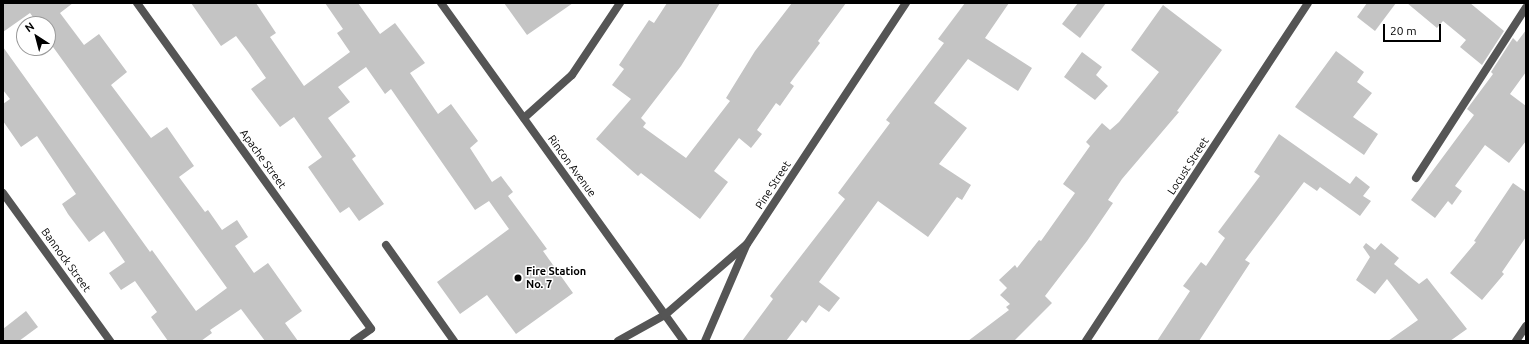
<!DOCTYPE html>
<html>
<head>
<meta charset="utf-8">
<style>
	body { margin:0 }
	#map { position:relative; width:1529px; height:344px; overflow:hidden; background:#fff; font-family:Ubuntu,sans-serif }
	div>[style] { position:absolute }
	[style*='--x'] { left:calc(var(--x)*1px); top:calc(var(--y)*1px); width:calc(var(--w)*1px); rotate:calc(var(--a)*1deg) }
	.building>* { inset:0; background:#c4c4c4 }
	.service>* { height:8px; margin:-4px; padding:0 4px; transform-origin:4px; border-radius:4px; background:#555 }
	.minor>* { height:8px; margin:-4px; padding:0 4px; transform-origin:4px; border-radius:4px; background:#555 }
	.tertiary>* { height:8px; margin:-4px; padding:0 4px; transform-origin:4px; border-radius:4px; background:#555 }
	.dots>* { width:11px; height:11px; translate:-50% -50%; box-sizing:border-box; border:2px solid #fff; border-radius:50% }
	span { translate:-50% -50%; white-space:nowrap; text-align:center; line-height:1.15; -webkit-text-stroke:3px #fff; paint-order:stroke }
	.street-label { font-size:11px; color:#000 }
	.poi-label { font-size:11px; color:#000; font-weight:700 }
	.left { translate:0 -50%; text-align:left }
	.frame { position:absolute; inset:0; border:4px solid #000; pointer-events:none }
	.north { position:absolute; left:16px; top:16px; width:40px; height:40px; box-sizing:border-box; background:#fff; border:1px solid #999; border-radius:50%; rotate:324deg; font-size:11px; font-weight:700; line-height:16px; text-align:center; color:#000 }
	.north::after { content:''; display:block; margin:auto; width:14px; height:18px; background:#000; clip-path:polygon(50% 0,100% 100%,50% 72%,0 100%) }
	.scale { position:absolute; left:1383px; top:24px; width:58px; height:18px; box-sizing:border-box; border:2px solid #000; border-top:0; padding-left:5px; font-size:12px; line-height:14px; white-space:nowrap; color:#000; -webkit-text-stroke:3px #fff; paint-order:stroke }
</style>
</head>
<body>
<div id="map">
	<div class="building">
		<div style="clip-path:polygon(3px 3px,73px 3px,60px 13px,84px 45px,99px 34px,127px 72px,111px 85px,151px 138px,167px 127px,194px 166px,179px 177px,205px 212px,208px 210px,222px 230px,237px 220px,248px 237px,235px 246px,254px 273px,268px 263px,302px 311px,285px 323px,298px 341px,265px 341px,241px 309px,210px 330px,212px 333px,201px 341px,168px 341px,151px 317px,157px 312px,135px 281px,121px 290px,109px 273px,125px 262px,104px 231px,89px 242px,68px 214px,62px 204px,76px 194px,37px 136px,21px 147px,3px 121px,3px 104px,10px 99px,3px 90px,3px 47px,150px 252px,152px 250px,196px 311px,227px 288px,48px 40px,48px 24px,38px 24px,30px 13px,3px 32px)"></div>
		<div style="clip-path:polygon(191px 3px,256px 3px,276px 33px,270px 37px,304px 86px,350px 52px,337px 33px,343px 29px,325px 3px,358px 3px,380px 34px,395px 23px,425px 63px,410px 73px,438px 114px,451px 104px,478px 141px,470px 148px,492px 182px,501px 176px,513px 192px,508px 196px,547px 249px,543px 251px,573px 293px,516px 334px,487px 295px,460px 314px,437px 282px,509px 229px,489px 201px,475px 210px,391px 89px,385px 94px,366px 67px,338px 87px,350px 102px,328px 118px,356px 156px,352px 159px,384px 204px,359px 221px,349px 207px,340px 213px,308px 167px,322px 157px,294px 117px,280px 127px,251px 89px,266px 78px,248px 52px,236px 36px,221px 46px)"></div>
		<div style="clip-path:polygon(504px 3px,573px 3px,527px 35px)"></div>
		<div style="clip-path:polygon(667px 3px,720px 3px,681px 66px,641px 118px,646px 123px,643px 127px,686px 158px,730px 101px,726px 98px,755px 51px,792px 3px,846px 3px,818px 41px,820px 43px,790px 83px,794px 86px,780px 106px,776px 103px,757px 130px,762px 134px,751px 148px,739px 138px,714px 171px,728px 182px,700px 219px,641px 173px,638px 176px,596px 139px,631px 99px,612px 85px,624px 69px,619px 65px,649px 20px,654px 23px)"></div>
		<div style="clip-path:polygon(965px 3px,1009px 3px,985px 38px,1032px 68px,1018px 91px,968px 59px,934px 103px,967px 128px,939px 164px,971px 185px,962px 200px,957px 197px,928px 237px,878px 201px,819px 282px,840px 298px,829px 312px,819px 305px,806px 323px,802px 320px,786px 341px,742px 341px,773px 299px,770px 296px,845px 199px,838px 193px,890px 123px,886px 120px,944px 43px,938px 39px)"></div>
		<div style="clip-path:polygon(1078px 3px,1106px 3px,1080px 38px,1062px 24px)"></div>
		<div style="clip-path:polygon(1367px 3px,1396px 3px,1375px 31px,1357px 17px)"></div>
		<div style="clip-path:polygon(1407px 3px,1470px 3px,1504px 31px,1482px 65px,1460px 47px,1466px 40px,1443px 21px,1437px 28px)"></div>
		<div style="clip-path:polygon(1163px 5px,1222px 50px,1177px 111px,1179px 112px,1122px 179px,1108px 200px,1113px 203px,1087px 241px,1045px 296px,1052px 303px,1014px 341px,968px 341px,1009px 310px,1006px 307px,1010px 304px,1000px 295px,1007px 288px,999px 280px,1015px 265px,1017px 268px,1039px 240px,1041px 241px,1075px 193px,1063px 184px,1090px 146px,1086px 142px,1102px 123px,1110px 130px,1119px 122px,1159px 72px,1131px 50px)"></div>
		<div style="clip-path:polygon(1526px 30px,1526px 72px,1510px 94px,1526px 106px,1526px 141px,1509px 163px,1485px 145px,1455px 186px,1462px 191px,1452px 205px,1448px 201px,1435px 218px,1411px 200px,1474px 115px,1467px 109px,1493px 74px,1491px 72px,1513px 38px,1517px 42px)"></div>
		<div style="clip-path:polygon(1336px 51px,1364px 72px,1357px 82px,1372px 93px,1353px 117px,1378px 134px,1364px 155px,1295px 107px)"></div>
		<div style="clip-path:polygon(1082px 52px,1102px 67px,1096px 75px,1108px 86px,1095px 100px,1064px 77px)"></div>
		<div style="clip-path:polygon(1279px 134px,1350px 184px,1356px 176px,1370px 187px,1363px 196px,1371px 201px,1360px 216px,1320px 187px,1317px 191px,1304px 182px,1245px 260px,1250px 263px,1199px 341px,1157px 341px,1190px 291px,1183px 286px,1201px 262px,1206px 266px,1225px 238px,1218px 232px,1260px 176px,1254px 172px)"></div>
		<div style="clip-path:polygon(1513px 183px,1526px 192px,1526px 237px,1502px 272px,1504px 274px,1482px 300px,1450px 273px,1476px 242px,1474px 241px)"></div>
		<div style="clip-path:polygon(1366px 243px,1375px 250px,1381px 243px,1399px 258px,1394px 264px,1419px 284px,1427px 278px,1467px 329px,1450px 341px,1388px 341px,1418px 320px,1387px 279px,1375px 294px,1356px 280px,1370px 257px,1363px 247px)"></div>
		<div style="clip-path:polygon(26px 311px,38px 327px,19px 341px,3px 341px,3px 329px)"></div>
	</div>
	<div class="service">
		<div style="--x:1416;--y:178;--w:203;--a:-57.2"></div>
		<div style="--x:386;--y:245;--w:118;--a:54.7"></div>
	</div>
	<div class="minor">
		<div style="--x:137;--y:3;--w:401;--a:54.3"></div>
		<div style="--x:371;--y:329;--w:21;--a:145"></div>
		<div style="--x:524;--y:118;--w:64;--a:-41.9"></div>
		<div style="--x:572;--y:75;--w:87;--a:-56.3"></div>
		<div style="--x:3;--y:193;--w:183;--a:54.1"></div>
		<div style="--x:1086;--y:341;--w:404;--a:-56.7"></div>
		<div style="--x:1516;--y:341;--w:18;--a:-56"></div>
	</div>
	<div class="tertiary">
		<div style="--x:441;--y:3;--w:416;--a:54.3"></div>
		<div style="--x:618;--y:341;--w:54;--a:-29"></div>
		<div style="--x:665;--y:315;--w:108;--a:-40.9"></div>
		<div style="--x:747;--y:244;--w:289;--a:-56.6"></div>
		<div style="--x:705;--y:341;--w:103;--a:-66.7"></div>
	</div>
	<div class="dots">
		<div style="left:518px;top:278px;background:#000"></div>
	</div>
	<div class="street-label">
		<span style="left:263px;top:159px;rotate:54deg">Apache Street</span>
		<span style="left:572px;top:166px;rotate:54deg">Rincon Avenue</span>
		<span style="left:1188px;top:166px;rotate:-57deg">Locust Street</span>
		<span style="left:773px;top:185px;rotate:-57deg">Pine Street</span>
		<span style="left:66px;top:260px;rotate:54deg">Bannock Street</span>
	</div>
	<div class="poi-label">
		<span class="left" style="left:526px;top:278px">Fire Station<br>No. 7</span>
	</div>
	<div class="frame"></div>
	<div class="north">N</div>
	<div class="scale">20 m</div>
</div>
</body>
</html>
